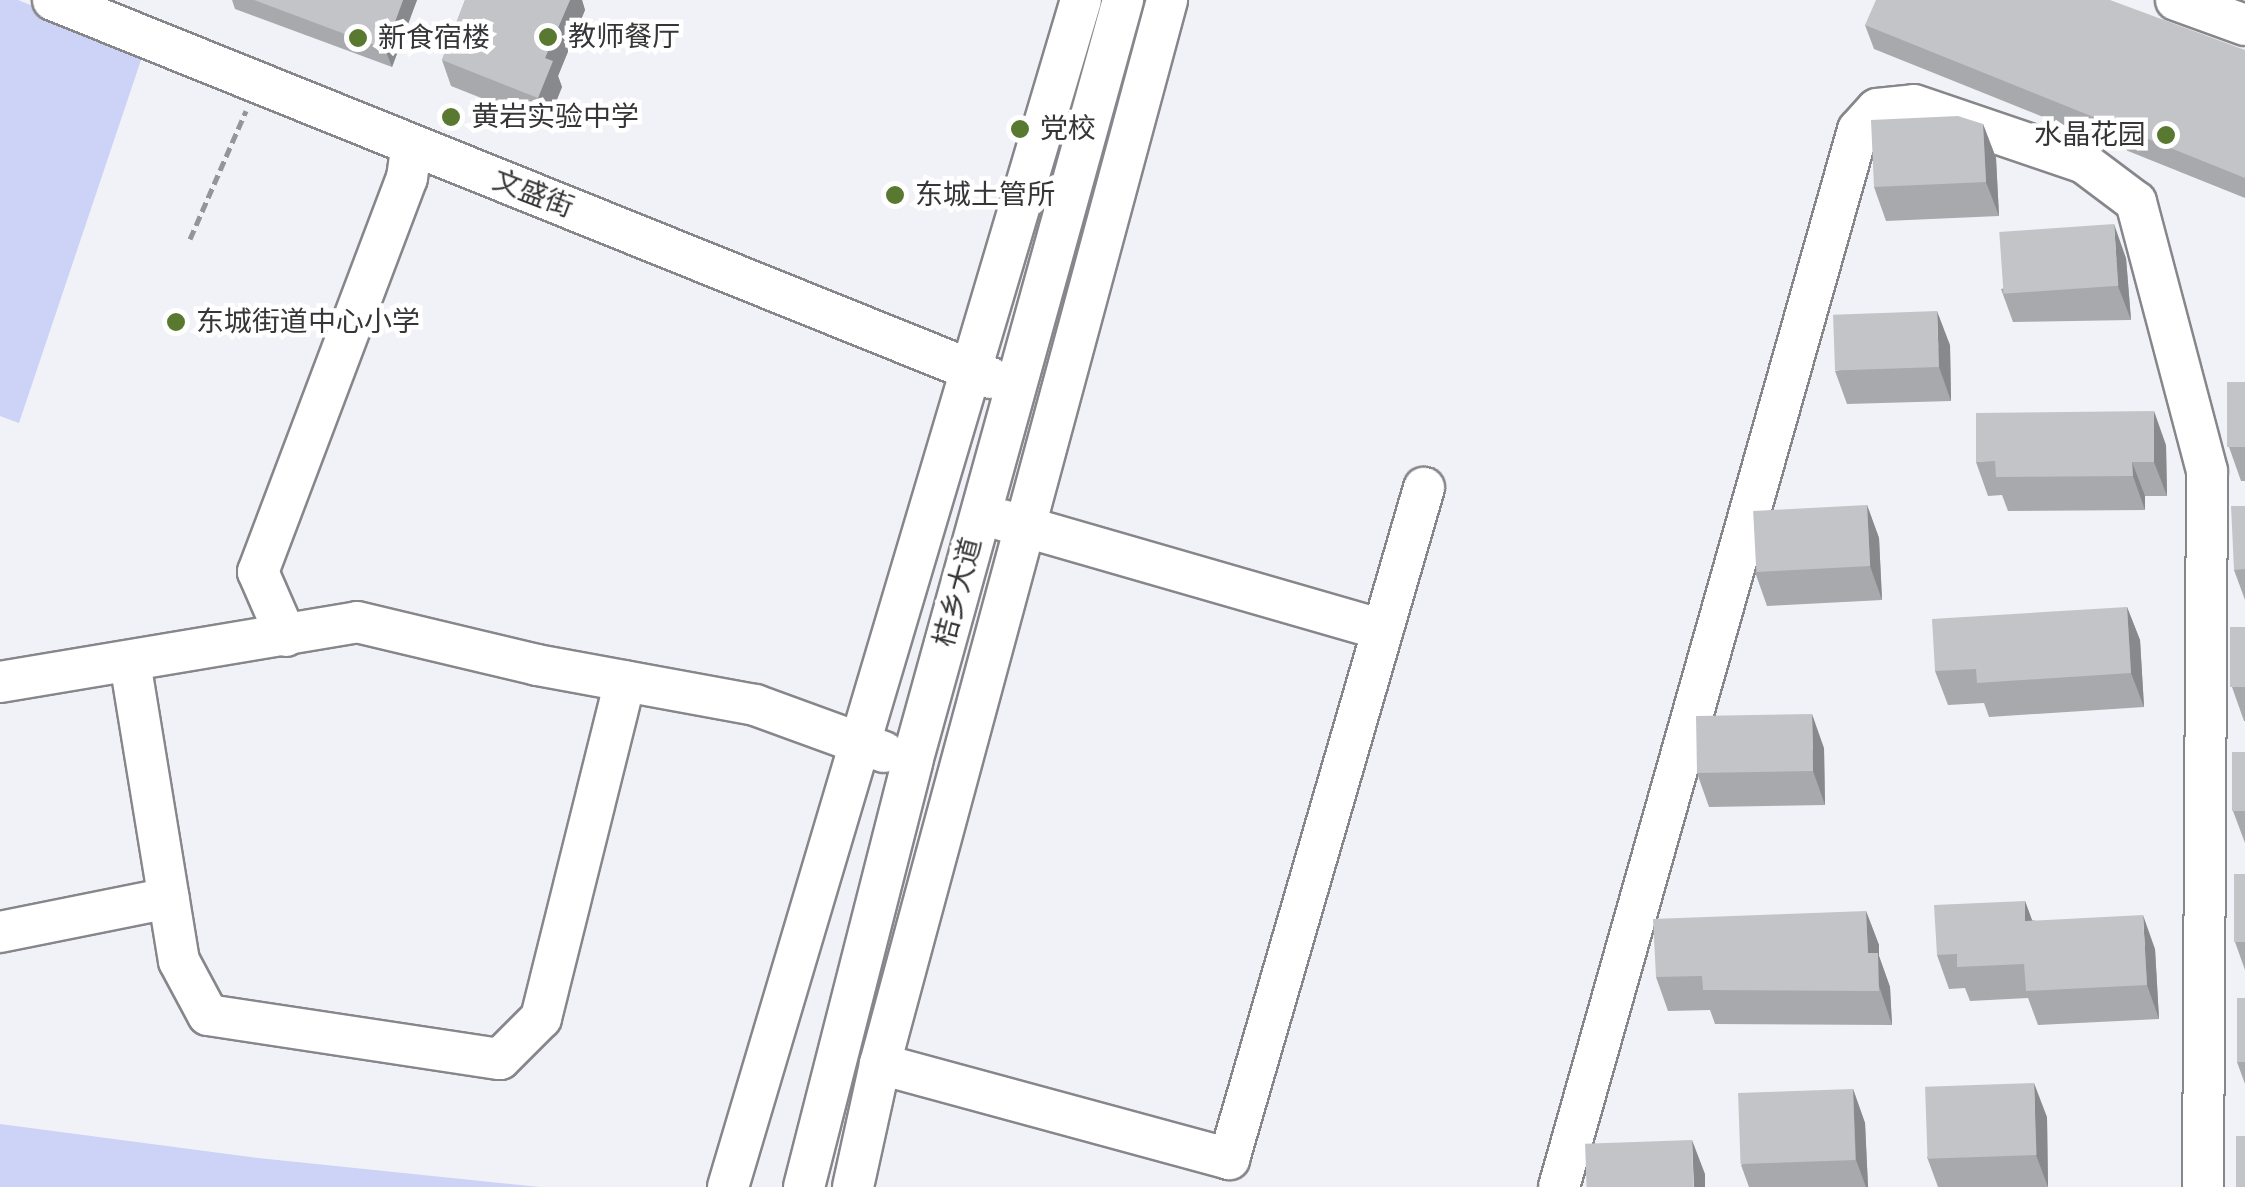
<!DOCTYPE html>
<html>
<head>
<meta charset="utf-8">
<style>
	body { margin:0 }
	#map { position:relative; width:2245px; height:1187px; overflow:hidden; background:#f1f2f7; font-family:"DM Sans","Noto Sans SC",sans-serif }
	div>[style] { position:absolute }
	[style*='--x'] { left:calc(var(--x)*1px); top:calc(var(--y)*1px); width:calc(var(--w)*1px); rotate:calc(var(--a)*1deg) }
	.green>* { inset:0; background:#cdd2f7 }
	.path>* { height:5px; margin-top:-2.5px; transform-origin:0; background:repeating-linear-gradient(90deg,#959599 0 10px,transparent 0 15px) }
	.roads { filter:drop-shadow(2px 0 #86868b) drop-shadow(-2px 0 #86868b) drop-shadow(0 2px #86868b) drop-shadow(0 -2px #86868b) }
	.minor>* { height:40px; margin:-20px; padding:0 20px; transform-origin:20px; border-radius:20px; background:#fff }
	.wall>* { inset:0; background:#a8a9ac }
	.shaded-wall>* { inset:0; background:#88898c }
	.building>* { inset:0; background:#c3c4c8; transform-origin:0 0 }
	.dots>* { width:28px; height:28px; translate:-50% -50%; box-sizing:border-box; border:5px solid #fff; border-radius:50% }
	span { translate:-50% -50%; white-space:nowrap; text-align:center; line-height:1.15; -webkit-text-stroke:9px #fff; paint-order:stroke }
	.poi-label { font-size:28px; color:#363638 }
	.left { translate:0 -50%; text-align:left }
	.right { translate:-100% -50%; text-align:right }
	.street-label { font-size:28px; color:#363638 }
</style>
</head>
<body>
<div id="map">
	<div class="green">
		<div style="clip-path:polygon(0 0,18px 0,144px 51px,19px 423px,0 416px)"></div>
		<div style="clip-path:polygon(0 1124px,258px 1158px,540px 1187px,0 1187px)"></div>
	</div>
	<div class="path">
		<div style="--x:190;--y:239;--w:140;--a:-66.4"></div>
	</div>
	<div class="roads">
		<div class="minor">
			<div style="--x:53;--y:0;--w:1011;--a:21.95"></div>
			<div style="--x:2176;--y:0;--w:73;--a:19.9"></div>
			<div style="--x:1002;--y:520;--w:396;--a:16.1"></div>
			<div style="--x:286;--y:636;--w:70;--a:-113.6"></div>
			<div style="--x:258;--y:572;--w:421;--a:-69.3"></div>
			<div style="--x:407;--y:178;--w:29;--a:-82"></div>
			<div style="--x:130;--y:662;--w:303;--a:80.7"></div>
			<div style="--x:179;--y:961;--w:61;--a:61.8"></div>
			<div style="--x:208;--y:1015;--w:295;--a:8.6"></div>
			<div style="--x:500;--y:1059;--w:58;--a:-45"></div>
			<div style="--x:541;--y:1018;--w:347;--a:-76"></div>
			<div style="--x:0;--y:682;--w:362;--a:-9.5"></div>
			<div style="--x:357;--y:622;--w:185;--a:13.4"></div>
			<div style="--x:537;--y:665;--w:222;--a:10.4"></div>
			<div style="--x:755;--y:705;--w:137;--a:20"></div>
			<div style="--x:0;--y:932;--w:172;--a:-11.4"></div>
			<div style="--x:880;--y:1064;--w:362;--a:15.2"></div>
			<div style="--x:1229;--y:1159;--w:699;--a:-73.8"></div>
			<div style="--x:728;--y:1187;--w:1238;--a:-73.44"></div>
			<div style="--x:804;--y:1187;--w:439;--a:-75.7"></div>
			<div style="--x:912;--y:762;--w:791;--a:-74.52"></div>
			<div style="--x:853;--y:1187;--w:126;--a:-77.6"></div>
			<div style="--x:880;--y:1064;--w:1102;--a:-74.9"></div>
			<div style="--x:1559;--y:1187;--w:1098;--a:-74.21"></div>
			<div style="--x:1858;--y:130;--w:28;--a:-48"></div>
			<div style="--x:1877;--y:109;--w:37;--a:-6"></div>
			<div style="--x:1914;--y:105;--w:180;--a:18.8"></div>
			<div style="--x:2084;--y:163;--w:65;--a:36.9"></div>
			<div style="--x:2136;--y:202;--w:278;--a:75.2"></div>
			<div style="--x:2207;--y:471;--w:716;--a:90.32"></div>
		</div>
	</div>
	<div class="wall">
		<div style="clip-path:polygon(232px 0,417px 0,392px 67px,235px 9px)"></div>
		<div style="clip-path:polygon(465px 0,582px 0,585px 10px,558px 76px,562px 87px,547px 124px,451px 86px,442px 60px)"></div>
		<div style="clip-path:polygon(1865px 25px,2245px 50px,2245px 198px,1874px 49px)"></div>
		<div style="clip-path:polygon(1983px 124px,1996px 158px,1999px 216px,1886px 221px,1874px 187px)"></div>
		<div style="clip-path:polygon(2126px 258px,2131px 320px,2013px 322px,2001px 289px)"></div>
		<div style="clip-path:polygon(1950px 345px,1951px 401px,1847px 404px,1835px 371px)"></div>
		<div style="clip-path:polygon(2245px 382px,2245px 481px,2241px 481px,2229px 447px)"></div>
		<div style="clip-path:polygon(2166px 445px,2167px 496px,2145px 496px,2145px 510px,2008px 511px,2002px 495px,1988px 496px,1976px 462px)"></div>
		<div style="clip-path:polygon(1867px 505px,1879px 538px,1882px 600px,1767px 606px,1755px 572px)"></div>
		<div style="clip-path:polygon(2245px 506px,2245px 600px,2234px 570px)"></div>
		<div style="clip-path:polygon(2127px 607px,2140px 640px,2144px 707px,1989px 717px,1984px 703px,1948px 705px,1935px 671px)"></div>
		<div style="clip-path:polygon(2245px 627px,2245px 721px,2244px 721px,2232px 687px)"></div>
		<div style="clip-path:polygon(1824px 748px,1825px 805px,1709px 807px,1697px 773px)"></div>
		<div style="clip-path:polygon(2245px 752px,2245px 843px,2233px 811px)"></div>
		<div style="clip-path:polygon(2245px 874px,2245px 970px,2235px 942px)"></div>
		<div style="clip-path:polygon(2025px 901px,2032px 920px,2155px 949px,2159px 1019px,2038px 1025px,2028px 998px,1970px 1001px,1965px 988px,1949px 989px,1937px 955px)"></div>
		<div style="clip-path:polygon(1866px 911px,1879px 945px,1879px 956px,1890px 987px,1892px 1025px,1715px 1024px,1710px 1010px,1668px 1011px,1656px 977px)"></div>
		<div style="clip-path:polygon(2245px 998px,2245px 1084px,2237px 1062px)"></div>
		<div style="clip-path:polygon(1853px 1089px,1865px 1123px,1868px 1187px,1749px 1187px,1741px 1165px)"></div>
		<div style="clip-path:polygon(2047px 1117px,2048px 1187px,1938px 1187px,1927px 1157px)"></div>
	</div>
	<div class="shaded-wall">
		<div style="clip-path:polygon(403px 0,417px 0,392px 67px,385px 49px)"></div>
		<div style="clip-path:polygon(570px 0,582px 0,585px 10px,558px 76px,562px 87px,547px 124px,538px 98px,545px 58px)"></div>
		<div style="clip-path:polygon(1983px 124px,1996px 158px,1999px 216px,1986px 182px)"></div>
		<div style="clip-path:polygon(2114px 224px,2126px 258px,2131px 320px,2118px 286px)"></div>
		<div style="clip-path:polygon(1937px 311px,1950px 345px,1951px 401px,1939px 367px)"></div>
		<div style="clip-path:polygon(2154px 411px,2166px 445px,2167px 496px,2154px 462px)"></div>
		<div style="clip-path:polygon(2132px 462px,2145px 496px,2145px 510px,2133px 476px)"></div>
		<div style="clip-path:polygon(1867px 505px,1879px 538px,1882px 600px,1870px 566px)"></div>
		<div style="clip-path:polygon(2127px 607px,2140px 640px,2144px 707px,2131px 673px)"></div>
		<div style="clip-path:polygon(1812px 714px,1824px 748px,1825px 805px,1813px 771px)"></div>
		<div style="clip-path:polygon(2025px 901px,2037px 934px,2025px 921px)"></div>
		<div style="clip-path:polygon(1866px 911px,1879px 945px,1879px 956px,1890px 987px,1892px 1025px,1868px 953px)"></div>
		<div style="clip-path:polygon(2143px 915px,2155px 949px,2159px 1019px,2147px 985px)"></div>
		<div style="clip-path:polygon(2034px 1083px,2047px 1117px,2048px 1187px,2036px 1155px)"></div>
		<div style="clip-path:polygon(1853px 1089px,1865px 1123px,1868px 1187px,1866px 1187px,1856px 1160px)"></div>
		<div style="clip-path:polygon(1692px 1140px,1705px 1174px,1705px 1187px,1694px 1187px)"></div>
	</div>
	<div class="building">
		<div style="clip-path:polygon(254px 0,403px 0,385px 49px)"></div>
		<div style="clip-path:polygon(465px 0,570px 0,545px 58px,553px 61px,538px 98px,442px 60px)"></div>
		<div style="clip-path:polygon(1876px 0,2110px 0,2245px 50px,2245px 178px,1865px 25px)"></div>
		<div style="clip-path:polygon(1958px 116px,1983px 124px,1986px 182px,1874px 187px,1871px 120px)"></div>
		<div style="left:2114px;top:224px;width:62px;height:115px;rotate:86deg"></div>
		<div style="left:1937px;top:311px;width:56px;height:104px;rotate:88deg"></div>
		<div style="left:2227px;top:382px;width:18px;height:65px"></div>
		<div style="clip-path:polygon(2154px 411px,2154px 462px,2132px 462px,2133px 476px,1996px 477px,1995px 461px,1976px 462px,1976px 413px)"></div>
		<div style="left:1867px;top:505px;width:61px;height:114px;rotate:87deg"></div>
		<div style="clip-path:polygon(2231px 506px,2245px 506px,2245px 569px,2234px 570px)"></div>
		<div style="clip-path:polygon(2127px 607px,2131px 673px,1977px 683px,1976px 669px,1935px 671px,1932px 619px)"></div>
		<div style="left:2230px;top:627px;width:15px;height:60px"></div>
		<div style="left:1812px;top:714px;width:57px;height:116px;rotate:89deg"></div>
		<div style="left:2232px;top:752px;width:13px;height:59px"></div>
		<div style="left:2234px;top:874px;width:11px;height:68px"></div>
		<div style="clip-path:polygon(2025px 901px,2025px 921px,2143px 915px,2147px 985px,2026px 991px,2024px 964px,1957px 967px,1957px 954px,1937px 955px,1934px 905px)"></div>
		<div style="clip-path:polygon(1866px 911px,1868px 953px,1878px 953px,1879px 991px,1703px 990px,1702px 976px,1656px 977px,1653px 919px)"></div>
		<div style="left:2237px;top:998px;width:8px;height:64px"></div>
		<div style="left:2034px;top:1083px;width:72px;height:109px;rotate:88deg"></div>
		<div style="left:1853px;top:1089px;width:71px;height:115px;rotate:88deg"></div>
		<div style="left:2236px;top:1136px;width:9px;height:51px"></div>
		<div style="left:1692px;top:1140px;width:47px;height:107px;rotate:88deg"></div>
	</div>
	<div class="dots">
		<div style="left:548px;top:37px;background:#597930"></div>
		<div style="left:358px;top:38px;background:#597930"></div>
		<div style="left:451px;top:117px;background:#597930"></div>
		<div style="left:1020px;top:129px;background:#597930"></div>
		<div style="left:2166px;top:135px;background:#597930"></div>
		<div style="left:895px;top:195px;background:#597930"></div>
		<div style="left:176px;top:322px;background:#597930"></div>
	</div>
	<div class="poi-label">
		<span class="left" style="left:568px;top:37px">教师餐厅</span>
		<span class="left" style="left:378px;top:38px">新食宿楼</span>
		<span class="left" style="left:471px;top:117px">黄岩实验中学</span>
		<span class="left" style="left:1040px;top:129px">党校</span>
		<span class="right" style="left:2146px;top:135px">水晶花园</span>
		<span class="left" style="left:915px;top:195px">东城土管所</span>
		<span class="left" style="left:196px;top:322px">东城街道中心小学</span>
	</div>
	<div class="street-label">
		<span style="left:533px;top:194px;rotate:21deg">文盛街</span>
		<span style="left:958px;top:592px;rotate:-75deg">桔乡大道</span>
	</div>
</div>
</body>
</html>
